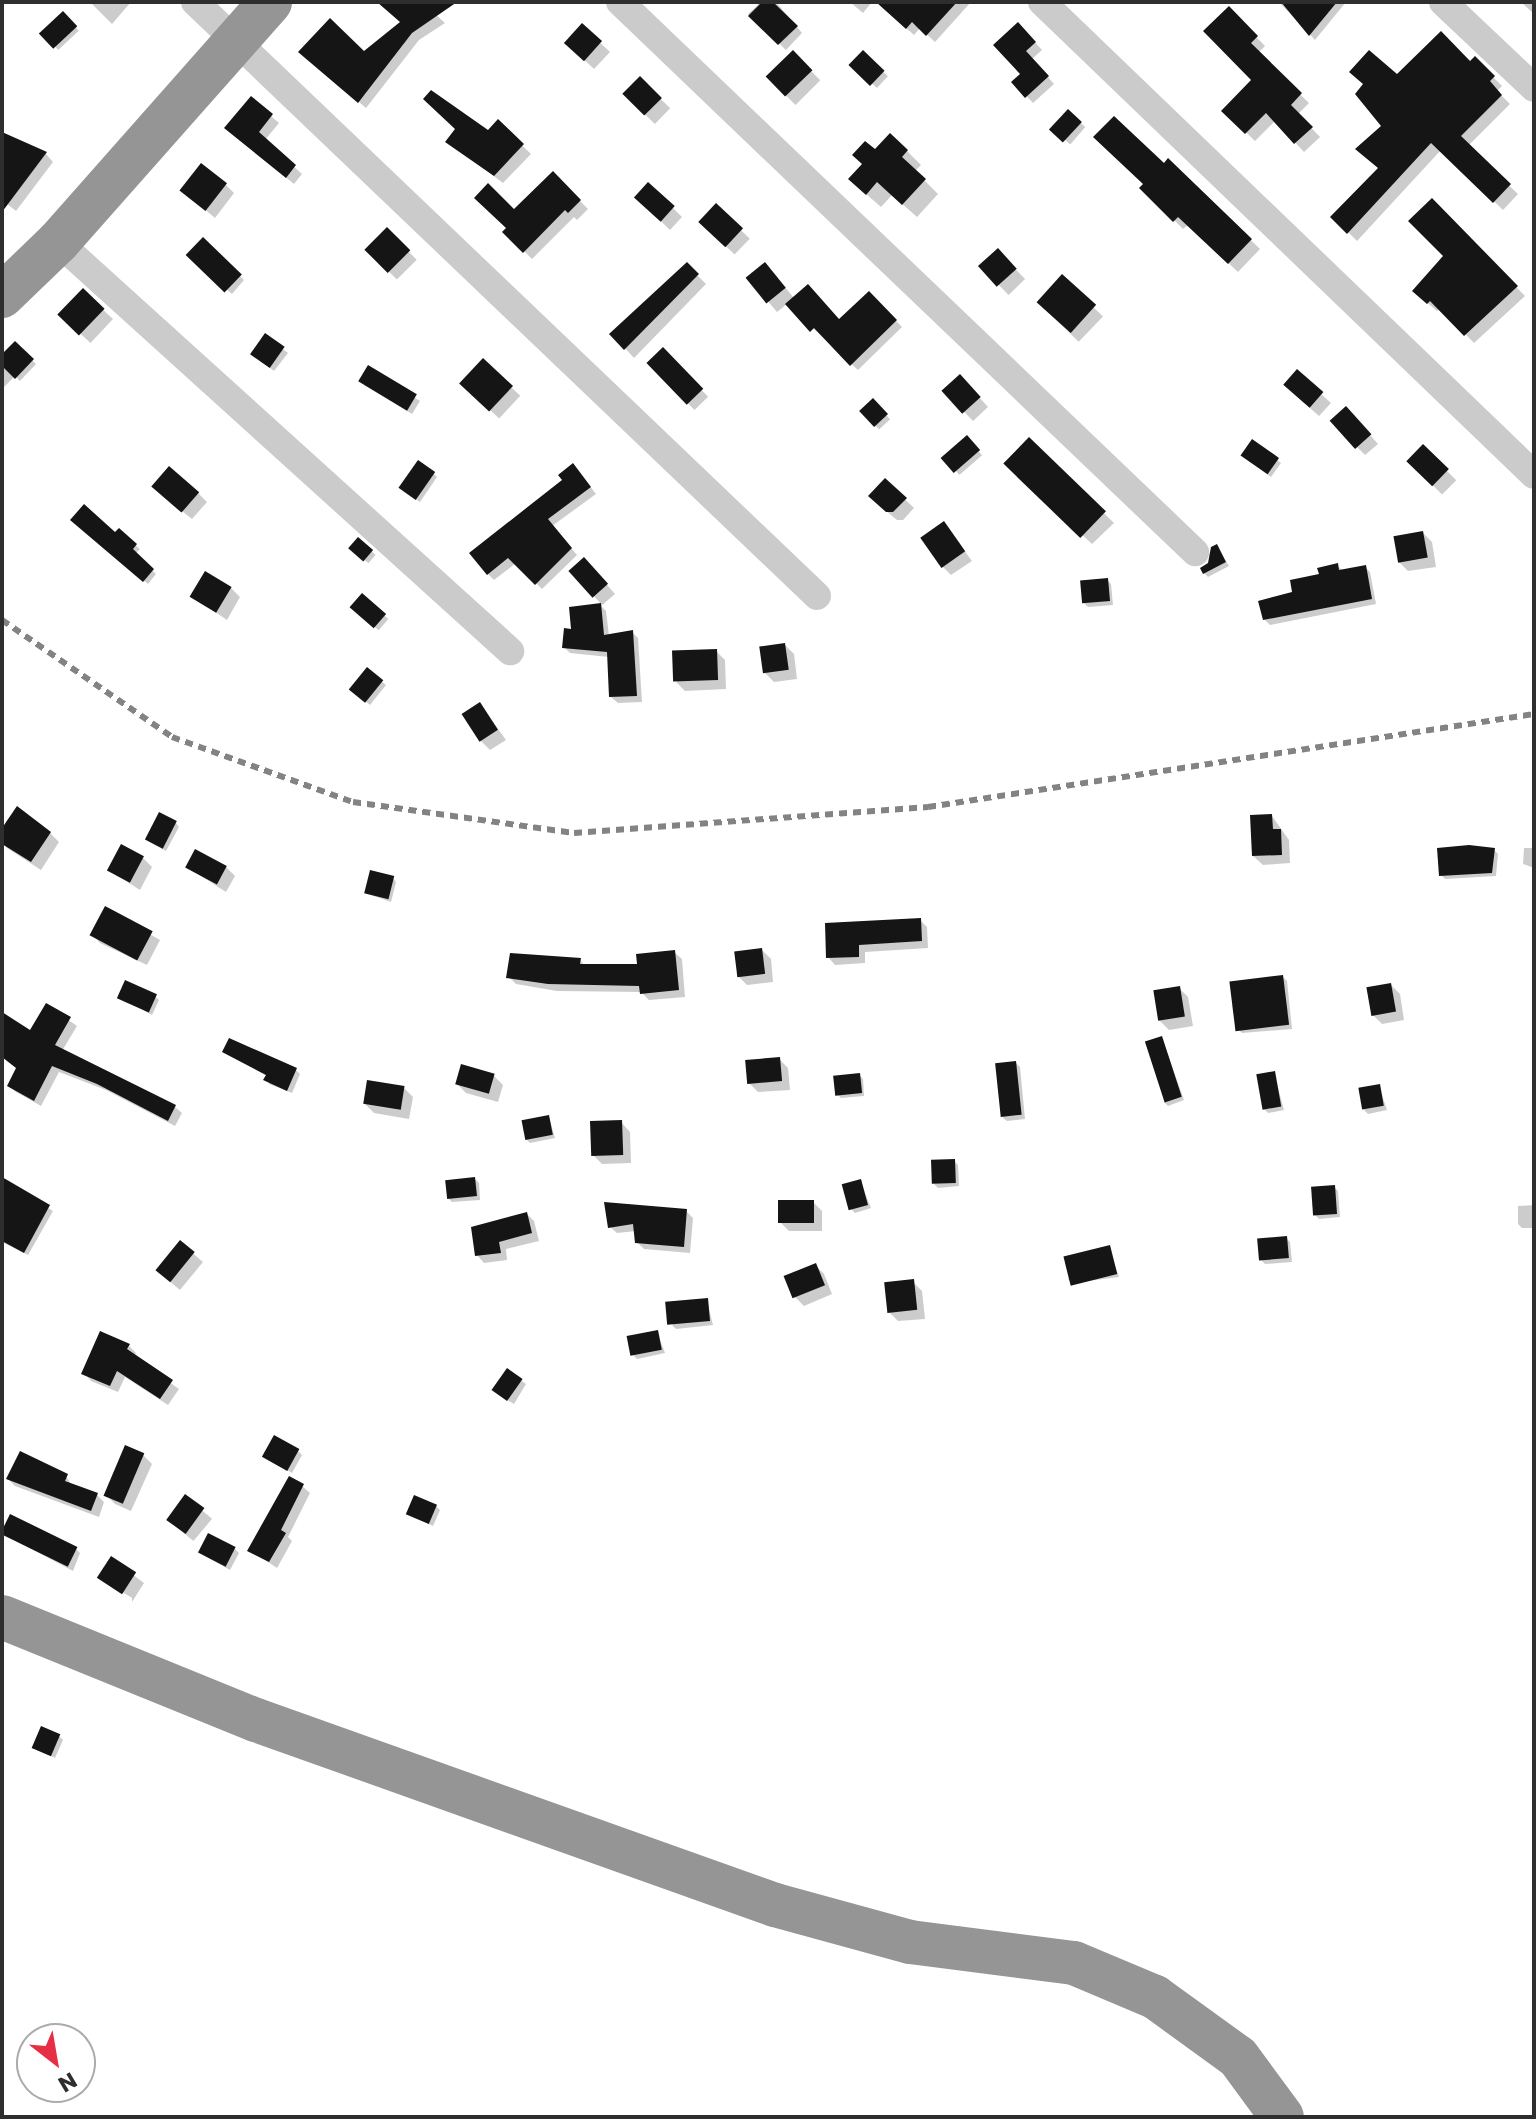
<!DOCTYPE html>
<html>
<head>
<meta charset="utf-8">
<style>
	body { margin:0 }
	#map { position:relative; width:1536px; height:2119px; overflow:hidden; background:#fff; font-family:Poppins,sans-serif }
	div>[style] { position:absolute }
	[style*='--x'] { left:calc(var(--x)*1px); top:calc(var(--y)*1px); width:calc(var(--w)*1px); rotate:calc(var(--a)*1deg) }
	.shadow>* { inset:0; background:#0003; transform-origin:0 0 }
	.building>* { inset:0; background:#151515; transform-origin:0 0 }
	.street>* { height:28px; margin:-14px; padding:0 14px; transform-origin:14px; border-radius:14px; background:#cbcbcb }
	.highway>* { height:44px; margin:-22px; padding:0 22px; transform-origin:22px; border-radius:22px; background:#959595 }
	.rail>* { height:6px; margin-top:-3px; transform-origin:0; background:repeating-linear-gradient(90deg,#838383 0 8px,transparent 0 14px) }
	span { translate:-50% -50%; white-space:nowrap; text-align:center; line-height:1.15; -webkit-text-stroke:8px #fff; paint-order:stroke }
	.frame { position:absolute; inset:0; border:4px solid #2e2e2e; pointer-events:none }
	.north { position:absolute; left:16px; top:2023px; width:80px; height:80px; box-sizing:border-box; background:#fff; border:2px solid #ababab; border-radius:50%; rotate:149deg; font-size:22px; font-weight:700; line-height:32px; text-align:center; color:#2e2e2e }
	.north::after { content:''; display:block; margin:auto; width:28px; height:36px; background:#e62f45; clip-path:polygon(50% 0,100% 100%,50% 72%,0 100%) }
</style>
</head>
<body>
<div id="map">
	<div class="shadow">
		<div style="clip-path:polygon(90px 2px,131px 2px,112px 24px)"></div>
		<div style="clip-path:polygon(379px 2px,422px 2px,445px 23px,419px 40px,366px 108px,308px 59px,364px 54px,403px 23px)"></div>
		<div style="clip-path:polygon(756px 2px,776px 2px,802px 33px,786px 50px,748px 14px,758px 5px)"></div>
		<div style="clip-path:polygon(850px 2px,872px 2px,863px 13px)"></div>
		<div style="clip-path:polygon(877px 2px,971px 2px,935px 42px,920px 28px,914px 35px)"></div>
		<div style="clip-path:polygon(1279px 2px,1346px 2px,1315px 40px)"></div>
		<div style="clip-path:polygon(1521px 2px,1534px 2px,1534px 14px)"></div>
		<div style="clip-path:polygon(1229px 9px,1265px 46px,1258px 53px,1309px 103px,1298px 114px,1320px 137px,1304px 152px,1275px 121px,1255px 141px,1224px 111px,1254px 80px)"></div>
		<div style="left:63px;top:14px;width:23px;height:28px;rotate:47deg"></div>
		<div style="clip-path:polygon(1018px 24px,1042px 50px,1032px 59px,1054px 84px,1033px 103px,1014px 83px,1023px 75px)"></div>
		<div style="clip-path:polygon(582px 26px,610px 52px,594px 69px,576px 52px)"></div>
		<div style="left:792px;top:52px;width:40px;height:35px;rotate:45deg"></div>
		<div style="left:863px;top:53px;width:34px;height:16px;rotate:43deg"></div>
		<div style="clip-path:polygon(1475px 59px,1502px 86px,1497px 91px,1510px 104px,1468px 146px,1518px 194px,1503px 210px,1441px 150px,1357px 241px,1333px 217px,1380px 169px,1384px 126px,1397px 77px,1470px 63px)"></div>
		<div style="left:640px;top:79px;width:42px;height:22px;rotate:44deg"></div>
		<div style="clip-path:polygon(251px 99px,279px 123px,265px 140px,302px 174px,294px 184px,234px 135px)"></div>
		<div style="left:1068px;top:112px;width:23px;height:23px;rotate:41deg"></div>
		<div style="clip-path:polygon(498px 122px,531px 154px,503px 183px,448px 142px,488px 132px)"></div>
		<div style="clip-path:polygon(9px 137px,46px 154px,53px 162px,16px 211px,2px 200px,2px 147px)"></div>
		<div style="clip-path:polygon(907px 151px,921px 165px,915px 171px,938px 194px,917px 217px,892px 195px,881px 207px,865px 193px,875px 152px)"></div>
		<div style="clip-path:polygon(1168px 161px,1260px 249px,1238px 272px,1188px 225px,1183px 229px,1142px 188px)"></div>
		<div style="clip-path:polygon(553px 174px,588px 209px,577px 220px,574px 217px,532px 259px,505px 232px,514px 212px)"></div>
		<div style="clip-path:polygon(225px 184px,234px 193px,215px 218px,183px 191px)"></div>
		<div style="clip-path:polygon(636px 197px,673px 208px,682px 217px,670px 230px)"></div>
		<div style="clip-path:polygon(1432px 201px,1525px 296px,1474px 343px,1440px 308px,1437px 311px,1423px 299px,1446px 256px)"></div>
		<div style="left:716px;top:206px;width:47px;height:22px;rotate:44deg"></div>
		<div style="left:387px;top:230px;width:42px;height:28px;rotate:45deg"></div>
		<div style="clip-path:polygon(203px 240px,244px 280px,232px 294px,188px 255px)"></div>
		<div style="left:998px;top:251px;width:39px;height:23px;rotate:46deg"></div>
		<div style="clip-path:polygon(687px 265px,706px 284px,634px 358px,612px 334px)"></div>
		<div style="clip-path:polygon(774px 274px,794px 298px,840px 322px,869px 294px,902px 327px,858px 370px,787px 304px,777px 312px,749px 279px)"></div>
		<div style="left:1062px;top:277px;width:57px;height:35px;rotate:44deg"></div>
		<div style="left:83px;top:291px;width:41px;height:33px;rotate:43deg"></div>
		<div style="clip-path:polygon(266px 336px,288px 353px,274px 371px,257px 358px)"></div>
		<div style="clip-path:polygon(15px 344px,36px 364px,20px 381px,15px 376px,2px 389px,2px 357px)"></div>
		<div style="left:663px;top:350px;width:65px;height:19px;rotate:46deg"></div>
		<div style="left:483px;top:361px;width:51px;height:31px;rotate:43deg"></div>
		<div style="clip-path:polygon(369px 368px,420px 401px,412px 414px,364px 385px)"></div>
		<div style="clip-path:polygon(1297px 372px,1331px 403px,1319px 416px,1294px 394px)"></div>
		<div style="clip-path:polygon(969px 386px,988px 407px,973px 421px,944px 391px)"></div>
		<div style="left:873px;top:401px;width:25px;height:15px;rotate:47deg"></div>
		<div style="clip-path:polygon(1355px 418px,1378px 444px,1365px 455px,1356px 446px)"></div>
		<div style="left:967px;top:438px;width:23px;height:30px;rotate:49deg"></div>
		<div style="clip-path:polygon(1029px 440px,1114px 523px,1092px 544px,1014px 472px)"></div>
		<div style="left:1423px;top:447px;width:47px;height:20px;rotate:45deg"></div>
		<div style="clip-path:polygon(1246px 459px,1277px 460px,1281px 463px,1271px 477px)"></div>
		<div style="clip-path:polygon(579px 472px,596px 494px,552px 526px,577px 555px,542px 589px,516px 563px,494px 580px,488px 574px)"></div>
		<div style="clip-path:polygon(433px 473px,437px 477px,420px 502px,405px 492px)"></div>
		<div style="clip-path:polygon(885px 480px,914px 508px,903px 520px,897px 520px,879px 505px)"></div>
		<div style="clip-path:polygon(198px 493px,207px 502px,192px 519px,163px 496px)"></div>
		<div style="clip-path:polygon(76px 523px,115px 535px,119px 531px,140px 549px,135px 554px,156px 574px,148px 584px)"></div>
		<div style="clip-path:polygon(944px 523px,972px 561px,951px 575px,942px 566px)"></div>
		<div style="clip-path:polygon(1423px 533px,1432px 542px,1436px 567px,1408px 571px,1399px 562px)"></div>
		<div style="left:358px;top:540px;width:23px;height:11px;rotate:40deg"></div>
		<div style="clip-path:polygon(1217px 547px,1229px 566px,1208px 577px,1204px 573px)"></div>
		<div style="clip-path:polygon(1337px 565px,1343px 571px,1365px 567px,1370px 572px,1376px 604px,1270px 625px,1264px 619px,1294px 593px)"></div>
		<div style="clip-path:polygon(593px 569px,615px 594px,601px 606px,606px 611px,609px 636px,632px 632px,638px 638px,642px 702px,618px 703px,611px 697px,609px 657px,570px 653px,564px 647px,573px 631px,571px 608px,602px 605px,571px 571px)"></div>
		<div style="clip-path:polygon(1107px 580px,1111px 584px,1113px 605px,1088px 607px,1084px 603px)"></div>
		<div style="clip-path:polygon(231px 588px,240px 597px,227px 620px,193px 597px)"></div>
		<div style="left:362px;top:596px;width:35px;height:15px;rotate:41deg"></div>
		<div style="clip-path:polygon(785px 645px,794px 654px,797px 679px,774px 682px,765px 673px)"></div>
		<div style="clip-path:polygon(716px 651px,725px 660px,726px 689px,685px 691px,676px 682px)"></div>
		<div style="clip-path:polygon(367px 670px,386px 685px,370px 705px,355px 693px)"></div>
		<div style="clip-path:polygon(480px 704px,506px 740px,490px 750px,481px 741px)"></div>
		<div style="clip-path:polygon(1272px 816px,1289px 840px,1290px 863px,1263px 865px,1253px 856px)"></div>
		<div style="clip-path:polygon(176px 823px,179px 827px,166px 851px,150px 842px)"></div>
		<div style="clip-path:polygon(2px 832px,50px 833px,59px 842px,41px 870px,7px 848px,2px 843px)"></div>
		<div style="clip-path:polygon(1524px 848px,1534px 848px,1534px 868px,1523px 864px)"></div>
		<div style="clip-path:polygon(1494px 850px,1498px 854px,1496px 876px,1445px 879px,1441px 875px)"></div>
		<div style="clip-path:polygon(143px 858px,152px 867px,140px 890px,109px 870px)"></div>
		<div style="clip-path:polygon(187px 867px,226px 867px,235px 876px,226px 892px)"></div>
		<div style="clip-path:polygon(393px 878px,396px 882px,391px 902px,365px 893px)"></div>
		<div style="clip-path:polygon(106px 909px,160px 940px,147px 965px,100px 943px,93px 935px)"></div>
		<div style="clip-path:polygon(920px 920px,927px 927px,928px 948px,865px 952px,865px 963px,835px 965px,828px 957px)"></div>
		<div style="clip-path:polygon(762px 950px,771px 959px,773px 982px,747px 985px,738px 976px)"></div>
		<div style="clip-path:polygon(674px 952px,682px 959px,685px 997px,649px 1000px,641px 992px,557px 991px,516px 984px,509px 977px,580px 960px,585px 966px,639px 966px)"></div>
		<div style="clip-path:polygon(1283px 977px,1287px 981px,1292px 1029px,1242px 1033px,1238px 1029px)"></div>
		<div style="clip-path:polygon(1391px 985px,1400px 994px,1404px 1020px,1382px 1024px,1373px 1015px)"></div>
		<div style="clip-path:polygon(1179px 988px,1188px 997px,1193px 1026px,1169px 1030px,1160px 1021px)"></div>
		<div style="clip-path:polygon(155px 996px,159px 1000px,152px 1015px,119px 997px)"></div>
		<div style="clip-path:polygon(47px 1005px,77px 1026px,62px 1051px,175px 1107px,182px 1113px,175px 1126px,106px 1090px,59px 1072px,41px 1106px,16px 1092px,9px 1086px,18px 1069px,2px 1057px,2px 1027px,31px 1032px)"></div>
		<div style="clip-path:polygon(1162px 1038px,1184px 1100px,1168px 1106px,1164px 1102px)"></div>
		<div style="clip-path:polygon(224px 1052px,296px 1070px,300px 1074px,292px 1093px,269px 1084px,267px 1076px)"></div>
		<div style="clip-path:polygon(779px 1059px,788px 1068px,790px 1090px,758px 1092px,749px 1083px)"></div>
		<div style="clip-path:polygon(1016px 1063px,1020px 1067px,1025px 1119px,1007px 1121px,1003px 1118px)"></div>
		<div style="clip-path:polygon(463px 1067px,494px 1076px,503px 1085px,498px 1102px,466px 1093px,457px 1084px)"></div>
		<div style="clip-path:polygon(1274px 1073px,1284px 1110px,1268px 1113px,1264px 1109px)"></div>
		<div style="clip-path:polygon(859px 1075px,863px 1079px,864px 1096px,841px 1098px,837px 1094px)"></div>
		<div style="clip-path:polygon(1379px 1086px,1387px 1110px,1368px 1114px,1364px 1110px)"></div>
		<div style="clip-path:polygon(404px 1088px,413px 1097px,409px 1119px,374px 1113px,365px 1104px)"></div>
		<div style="clip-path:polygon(549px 1117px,555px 1138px,530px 1143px,526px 1139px)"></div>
		<div style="clip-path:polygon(621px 1122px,630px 1132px,631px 1163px,602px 1164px,593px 1155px)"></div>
		<div style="clip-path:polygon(954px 1161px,958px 1165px,959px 1186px,938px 1188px,934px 1184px)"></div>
		<div style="clip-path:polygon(475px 1179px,479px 1183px,480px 1200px,452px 1202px,448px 1198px)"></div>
		<div style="clip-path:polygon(2px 1180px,53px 1211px,28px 1255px,4px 1243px,2px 1247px)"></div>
		<div style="clip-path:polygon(860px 1181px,871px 1208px,855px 1213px,851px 1209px)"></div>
		<div style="clip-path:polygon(1334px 1187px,1338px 1191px,1340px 1217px,1319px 1219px,1315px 1215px)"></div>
		<div style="clip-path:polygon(813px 1202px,822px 1211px,822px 1231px,789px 1231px,780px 1222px)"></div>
		<div style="clip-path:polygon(1534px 1205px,1534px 1228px,1522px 1228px,1518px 1224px,1518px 1206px)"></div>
		<div style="clip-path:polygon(686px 1211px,693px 1218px,690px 1253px,644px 1249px,637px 1242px,636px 1231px,617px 1233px,610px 1227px)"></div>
		<div style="clip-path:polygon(527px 1214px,534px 1221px,539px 1241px,506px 1249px,507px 1260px,484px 1263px,477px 1255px)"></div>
		<div style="clip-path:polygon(1286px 1238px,1290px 1242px,1292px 1262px,1265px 1264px,1261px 1260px)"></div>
		<div style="clip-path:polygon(181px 1243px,203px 1262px,180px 1290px,167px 1279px)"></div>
		<div style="clip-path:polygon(1109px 1247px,1119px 1277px,1072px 1283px,1068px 1279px)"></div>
		<div style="clip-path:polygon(815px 1265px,824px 1274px,832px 1294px,804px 1306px,795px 1297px)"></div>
		<div style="clip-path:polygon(913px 1282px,922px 1291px,925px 1319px,898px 1321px,889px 1312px)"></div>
		<div style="clip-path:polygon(707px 1301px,713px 1325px,676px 1329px,672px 1325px)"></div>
		<div style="clip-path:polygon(657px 1332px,665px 1353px,637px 1359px,633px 1355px)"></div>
		<div style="clip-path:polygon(128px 1345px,136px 1353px,134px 1357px,179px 1389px,168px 1405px,125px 1377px,118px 1392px,91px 1381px,84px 1373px)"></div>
		<div style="clip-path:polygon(508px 1371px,526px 1384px,514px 1404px,499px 1395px)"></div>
		<div style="clip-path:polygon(298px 1451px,302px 1455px,292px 1473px,265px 1457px)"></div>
		<div style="clip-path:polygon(143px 1455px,152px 1464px,131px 1511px,115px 1504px,106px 1495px)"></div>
		<div style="clip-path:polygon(66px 1476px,72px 1486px,97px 1495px,104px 1502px,99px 1517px,15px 1486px,8px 1479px)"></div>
		<div style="clip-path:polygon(302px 1486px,310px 1493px,288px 1537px,292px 1541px,277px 1568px,250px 1550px)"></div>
		<div style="left:186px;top:1497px;width:34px;height:29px;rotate:40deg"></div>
		<div style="clip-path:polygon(436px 1506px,440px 1510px,433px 1526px,408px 1514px)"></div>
		<div style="clip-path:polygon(3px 1534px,76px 1549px,80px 1553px,73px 1571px)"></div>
		<div style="clip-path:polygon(235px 1549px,239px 1553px,230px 1570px,203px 1555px)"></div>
		<div style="clip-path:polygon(112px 1559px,144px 1583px,132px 1602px,132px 1598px,100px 1578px)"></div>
		<div style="clip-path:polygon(59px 1736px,63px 1740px,55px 1758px,34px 1747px)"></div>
	</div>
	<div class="building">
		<div style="clip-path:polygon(377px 2px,457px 2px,412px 33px,358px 103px,298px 52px,330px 18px,364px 51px,400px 22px)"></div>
		<div style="clip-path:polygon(762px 2px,773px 2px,798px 26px,778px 45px,748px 16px)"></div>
		<div style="clip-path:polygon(876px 2px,957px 2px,926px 36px,912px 22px,906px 29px)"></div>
		<div style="clip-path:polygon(1281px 2px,1337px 2px,1309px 36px)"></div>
		<div style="clip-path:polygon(1229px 6px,1258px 36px,1251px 43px,1302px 93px,1291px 105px,1313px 127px,1294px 144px,1266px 113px,1245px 134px,1221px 111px,1251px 80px,1203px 31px)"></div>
		<div style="left:63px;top:11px;width:21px;height:33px;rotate:47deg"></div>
		<div style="clip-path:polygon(1018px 22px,1036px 42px,1026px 51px,1049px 76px,1025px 98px,1011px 82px,1020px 74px,993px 45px)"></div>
		<div style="left:582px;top:23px;width:27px;height:27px;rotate:42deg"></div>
		<div style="clip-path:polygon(1441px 31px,1470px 61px,1475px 56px,1495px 76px,1490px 81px,1502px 95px,1461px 136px,1511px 184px,1493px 203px,1431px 143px,1347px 234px,1330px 217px,1378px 168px,1355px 149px,1381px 126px,1355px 94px,1363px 84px,1349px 72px,1369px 50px,1397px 74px)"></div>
		<div style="left:793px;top:50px;width:28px;height:38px;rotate:46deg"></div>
		<div style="left:863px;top:50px;width:30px;height:21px;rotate:44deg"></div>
		<div style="left:640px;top:76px;width:31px;height:25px;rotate:45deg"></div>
		<div style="clip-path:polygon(431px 90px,488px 130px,498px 119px,524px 144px,494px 176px,445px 142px,455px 129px,423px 99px)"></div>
		<div style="clip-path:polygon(251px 96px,273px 114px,259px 132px,296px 165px,286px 178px,224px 128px)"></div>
		<div style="left:1068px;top:109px;width:19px;height:28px;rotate:43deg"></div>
		<div style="clip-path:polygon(1114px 116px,1164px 163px,1168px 158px,1252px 239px,1228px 264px,1178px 217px,1173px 222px,1139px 188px,1143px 184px,1093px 137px)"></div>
		<div style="clip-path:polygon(2px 132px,47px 152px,2px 212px)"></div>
		<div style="clip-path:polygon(890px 133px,908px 150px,902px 157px,926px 179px,902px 205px,877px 182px,866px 195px,848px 179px,862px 164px,852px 155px,865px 141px,875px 149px)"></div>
		<div style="left:201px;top:163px;width:33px;height:35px;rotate:38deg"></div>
		<div style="clip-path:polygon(553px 171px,581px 200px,568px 213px,565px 210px,523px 253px,502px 232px,506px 228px,474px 198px,488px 183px,514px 209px)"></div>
		<div style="left:648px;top:182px;width:36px;height:21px;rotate:42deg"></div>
		<div style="clip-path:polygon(1432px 198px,1518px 286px,1464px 336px,1430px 301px,1427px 304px,1412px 291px,1443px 256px,1408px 221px)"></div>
		<div style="left:716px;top:203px;width:37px;height:26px;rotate:43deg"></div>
		<div style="left:387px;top:227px;width:33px;height:32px;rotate:45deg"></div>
		<div style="left:203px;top:237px;width:54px;height:25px;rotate:44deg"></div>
		<div style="left:998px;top:248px;width:28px;height:27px;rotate:48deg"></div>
		<div style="clip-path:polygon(687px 262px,699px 274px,624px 350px,609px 334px)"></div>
		<div style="left:765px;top:262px;width:33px;height:25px;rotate:51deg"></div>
		<div style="left:1062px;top:274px;width:46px;height:38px;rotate:42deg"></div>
		<div style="clip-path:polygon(808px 284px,839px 319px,869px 291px,897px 320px,850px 366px,814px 328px,810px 332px,785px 304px)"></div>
		<div style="left:83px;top:288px;width:30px;height:37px;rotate:44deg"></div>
		<div style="left:265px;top:333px;width:24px;height:26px;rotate:35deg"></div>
		<div style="clip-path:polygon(15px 341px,34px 359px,15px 379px,2px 366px,2px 354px)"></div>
		<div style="left:663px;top:347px;width:58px;height:23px;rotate:46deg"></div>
		<div style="left:483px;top:358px;width:41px;height:35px;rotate:43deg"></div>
		<div style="left:368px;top:365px;width:57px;height:19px;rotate:31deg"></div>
		<div style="left:1297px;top:369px;width:35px;height:21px;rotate:41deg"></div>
		<div style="left:960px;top:374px;width:31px;height:25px;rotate:48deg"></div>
		<div style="left:873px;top:398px;width:22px;height:19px;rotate:47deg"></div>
		<div style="left:1346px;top:406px;width:38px;height:22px;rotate:48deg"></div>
		<div style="left:967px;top:435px;width:20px;height:35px;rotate:49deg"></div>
		<div style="left:1029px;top:437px;width:107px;height:37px;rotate:44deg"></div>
		<div style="left:1252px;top:439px;width:33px;height:20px;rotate:35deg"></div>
		<div style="left:1423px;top:444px;width:36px;height:24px;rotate:44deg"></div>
		<div style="left:418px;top:460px;width:21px;height:34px;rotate:35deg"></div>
		<div style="clip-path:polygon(573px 463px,591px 487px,548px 519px,572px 548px,535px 585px,508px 558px,487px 575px,469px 553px,562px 480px,558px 475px)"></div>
		<div style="left:169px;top:466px;width:40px;height:27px;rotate:41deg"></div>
		<div style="clip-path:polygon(885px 478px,907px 498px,893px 512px,886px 512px,868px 496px)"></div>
		<div style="clip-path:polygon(84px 504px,115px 532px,119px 528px,137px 544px,133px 549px,154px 569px,143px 582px,70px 520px)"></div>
		<div style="left:944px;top:521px;width:37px;height:29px;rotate:55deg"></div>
		<div style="left:1423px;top:531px;width:27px;height:30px;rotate:80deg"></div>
		<div style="left:358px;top:537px;width:20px;height:15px;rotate:41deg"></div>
		<div style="clip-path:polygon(1217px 544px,1226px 562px,1203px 574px,1200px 568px,1208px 563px,1211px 547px)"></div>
		<div style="left:584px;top:557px;width:36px;height:21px;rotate:48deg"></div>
		<div style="clip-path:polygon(1338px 563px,1339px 570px,1366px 565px,1372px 599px,1263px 620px,1258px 601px,1292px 592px,1290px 580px,1319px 574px,1317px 568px)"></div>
		<div style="left:205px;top:571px;width:31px;height:30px;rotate:31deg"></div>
		<div style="left:1108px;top:578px;width:23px;height:28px;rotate:85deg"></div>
		<div style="left:362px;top:593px;width:32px;height:19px;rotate:41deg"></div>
		<div style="clip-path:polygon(601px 603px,604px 635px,633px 630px,637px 696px,609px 697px,607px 652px,562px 648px,564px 628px,571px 629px,569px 607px)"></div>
		<div style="left:785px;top:643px;width:27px;height:26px;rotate:82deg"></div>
		<div style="left:717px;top:649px;width:31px;height:45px;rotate:88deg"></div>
		<div style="left:367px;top:667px;width:21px;height:29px;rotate:39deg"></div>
		<div style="left:480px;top:702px;width:33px;height:22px;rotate:57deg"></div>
		<div style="clip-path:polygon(17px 806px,51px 832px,31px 862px,2px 844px,2px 828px)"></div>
		<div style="left:159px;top:812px;width:20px;height:31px;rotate:27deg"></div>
		<div style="clip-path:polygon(1272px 814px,1273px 829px,1281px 829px,1282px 855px,1252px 856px,1250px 815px)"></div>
		<div style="left:121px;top:844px;width:26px;height:30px;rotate:28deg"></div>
		<div style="clip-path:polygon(1469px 845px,1495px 848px,1492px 873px,1439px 876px,1437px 848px)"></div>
		<div style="left:195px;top:849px;width:36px;height:21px;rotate:28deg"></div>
		<div style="left:370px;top:870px;width:25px;height:24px;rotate:14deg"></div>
		<div style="left:105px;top:906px;width:54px;height:33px;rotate:28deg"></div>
		<div style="clip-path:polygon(921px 918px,922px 941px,859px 945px,859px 957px,826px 958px,825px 923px)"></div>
		<div style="left:762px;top:948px;width:26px;height:28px;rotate:83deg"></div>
		<div style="clip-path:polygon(675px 950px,679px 990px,640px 994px,639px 986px,548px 984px,506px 978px,510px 953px,581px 958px,580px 964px,637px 964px,636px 954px)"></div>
		<div style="left:1283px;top:975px;width:50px;height:54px;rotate:83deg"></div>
		<div style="left:125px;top:980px;width:35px;height:20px;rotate:24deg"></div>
		<div style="left:1391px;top:983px;width:29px;height:25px;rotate:80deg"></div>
		<div style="left:1180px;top:986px;width:31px;height:27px;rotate:81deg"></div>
		<div style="clip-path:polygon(46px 1003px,71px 1017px,55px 1045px,176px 1105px,168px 1121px,97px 1084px,52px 1066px,34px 1101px,7px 1086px,16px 1068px,2px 1057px,2px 1012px,30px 1030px)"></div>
		<div style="left:1162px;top:1036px;width:64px;height:18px;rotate:72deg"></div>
		<div style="clip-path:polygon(229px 1038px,297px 1068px,287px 1091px,263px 1080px,266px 1075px,222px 1052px)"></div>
		<div style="left:780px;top:1057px;width:24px;height:35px;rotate:85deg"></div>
		<div style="left:1016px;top:1061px;width:54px;height:21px;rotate:84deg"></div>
		<div style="left:461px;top:1064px;width:35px;height:21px;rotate:16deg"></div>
		<div style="left:1275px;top:1071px;width:36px;height:19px;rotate:80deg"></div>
		<div style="left:860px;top:1073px;width:20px;height:27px;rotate:84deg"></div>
		<div style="left:367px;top:1080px;width:38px;height:24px;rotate:9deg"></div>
		<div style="left:1380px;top:1084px;width:22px;height:22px;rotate:80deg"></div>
		<div style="left:549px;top:1115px;width:20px;height:28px;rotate:79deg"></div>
		<div style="left:622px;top:1120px;width:35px;height:32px;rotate:88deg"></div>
		<div style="left:955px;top:1159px;width:24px;height:24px;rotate:88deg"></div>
		<div style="clip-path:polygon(2px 1177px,50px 1205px,24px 1253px,2px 1241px)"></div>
		<div style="left:475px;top:1177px;width:19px;height:30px;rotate:84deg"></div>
		<div style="left:861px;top:1179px;width:27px;height:20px;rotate:75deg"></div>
		<div style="left:1335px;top:1185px;width:29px;height:24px;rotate:86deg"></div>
		<div style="left:778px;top:1200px;width:36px;height:23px"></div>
		<div style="clip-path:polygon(604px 1202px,687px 1209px,684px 1247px,635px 1243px,633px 1224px,608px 1228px)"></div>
		<div style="clip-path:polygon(527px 1212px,532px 1233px,499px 1242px,501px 1253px,475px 1256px,471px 1227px)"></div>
		<div style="left:1287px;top:1236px;width:22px;height:30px;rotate:85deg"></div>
		<div style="left:180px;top:1240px;width:19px;height:39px;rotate:39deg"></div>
		<div style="left:1110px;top:1245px;width:30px;height:48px;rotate:76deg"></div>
		<div style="left:816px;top:1263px;width:24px;height:35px;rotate:68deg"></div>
		<div style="left:914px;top:1279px;width:31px;height:30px;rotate:84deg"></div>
		<div style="left:708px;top:1298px;width:23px;height:43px;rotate:85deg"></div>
		<div style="left:658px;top:1330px;width:20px;height:32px;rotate:79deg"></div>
		<div style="clip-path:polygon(100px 1331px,130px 1344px,127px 1349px,173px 1380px,160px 1399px,117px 1371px,110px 1386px,81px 1374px)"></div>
		<div style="left:507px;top:1368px;width:19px;height:27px;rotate:35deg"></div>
		<div style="left:274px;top:1435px;width:29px;height:25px;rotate:29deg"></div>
		<div style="left:125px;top:1445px;width:21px;height:55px;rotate:23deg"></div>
		<div style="clip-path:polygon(20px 1451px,68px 1474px,65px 1481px,98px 1493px,91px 1511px,6px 1479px)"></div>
		<div style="clip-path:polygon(289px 1476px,304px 1484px,281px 1530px,286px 1533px,269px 1562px,247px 1551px)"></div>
		<div style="left:185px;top:1494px;width:24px;height:32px;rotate:36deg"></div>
		<div style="left:414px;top:1495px;width:25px;height:21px;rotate:23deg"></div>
		<div style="left:10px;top:1514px;width:75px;height:22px;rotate:26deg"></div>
		<div style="left:208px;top:1533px;width:31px;height:22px;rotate:27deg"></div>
		<div style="left:111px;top:1556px;width:30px;height:26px;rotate:33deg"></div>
		<div style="left:41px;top:1726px;width:21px;height:24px;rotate:23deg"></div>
	</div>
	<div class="street">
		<div style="--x:195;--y:2;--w:860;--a:43.68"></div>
		<div style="--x:620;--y:2;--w:796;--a:43.73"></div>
		<div style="--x:1042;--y:2;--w:682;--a:43.87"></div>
		<div style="--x:1443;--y:2;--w:125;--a:43.4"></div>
		<div style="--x:58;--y:242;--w:610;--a:42.14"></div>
	</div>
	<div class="highway">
		<div style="--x:2;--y:296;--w:78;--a:-44"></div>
		<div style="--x:58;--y:242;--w:320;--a:-48.5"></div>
		<div style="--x:2;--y:1617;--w:274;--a:22.1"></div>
		<div style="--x:256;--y:1720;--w:551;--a:19.62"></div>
		<div style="--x:775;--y:1905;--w:140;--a:15.3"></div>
		<div style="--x:910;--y:1942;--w:165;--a:7.3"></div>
		<div style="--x:1074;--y:1963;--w:88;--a:22.8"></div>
		<div style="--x:1155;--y:1997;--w:102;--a:35.9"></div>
		<div style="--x:1238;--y:2057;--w:74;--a:53.7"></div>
	</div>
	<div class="rail">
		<div style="--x:2;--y:620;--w:206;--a:34.5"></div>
		<div style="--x:172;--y:737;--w:192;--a:19.8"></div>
		<div style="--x:353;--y:802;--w:223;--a:8"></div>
		<div style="--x:574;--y:833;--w:355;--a:-4.2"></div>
		<div style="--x:928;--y:807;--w:613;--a:-8.72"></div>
	</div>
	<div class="frame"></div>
	<div class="north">N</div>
</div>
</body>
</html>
